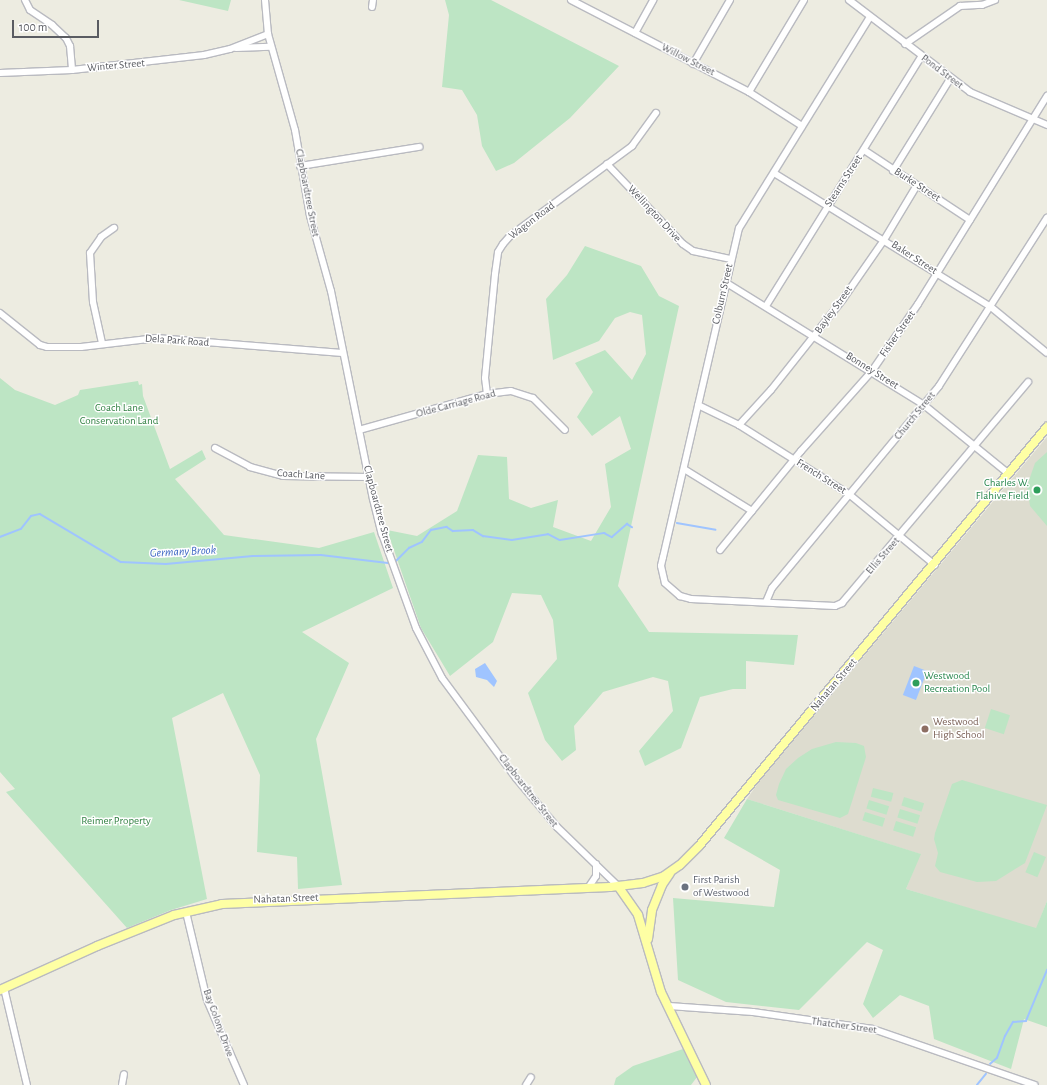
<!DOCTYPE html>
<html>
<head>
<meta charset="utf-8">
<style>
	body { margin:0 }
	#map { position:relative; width:1047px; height:1085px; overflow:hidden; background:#edece1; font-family:"Alegreya Sans",sans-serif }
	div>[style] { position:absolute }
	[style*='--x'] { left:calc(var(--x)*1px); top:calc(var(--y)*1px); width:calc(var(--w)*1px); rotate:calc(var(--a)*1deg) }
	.education>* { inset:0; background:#dddccf }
	.green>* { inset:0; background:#bde5c4; transform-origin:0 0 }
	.water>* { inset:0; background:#9fc4ff; transform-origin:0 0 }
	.stream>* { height:1.5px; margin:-0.75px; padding:0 0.75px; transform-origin:0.75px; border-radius:0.75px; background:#9fc4ff }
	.roads { filter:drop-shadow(1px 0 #b9bac0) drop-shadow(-1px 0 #b9bac0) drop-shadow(0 1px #b9bac0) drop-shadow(0 -1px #b9bac0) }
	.minor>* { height:6px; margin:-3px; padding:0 3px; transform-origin:3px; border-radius:3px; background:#fff }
	.major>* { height:8px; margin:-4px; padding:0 4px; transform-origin:4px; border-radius:4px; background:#feffa4 }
	.dots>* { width:11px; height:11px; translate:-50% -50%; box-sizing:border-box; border:2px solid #fff; border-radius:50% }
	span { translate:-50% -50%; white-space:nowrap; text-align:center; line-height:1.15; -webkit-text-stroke:3px #fff; paint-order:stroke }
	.street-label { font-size:11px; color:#5a5c62 }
	.park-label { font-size:11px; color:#328143 }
	.leisure-label { font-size:11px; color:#27864d }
	.right { translate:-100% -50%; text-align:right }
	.left { translate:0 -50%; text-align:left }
	.education-label { font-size:11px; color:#785e54 }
	.worship-label { font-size:11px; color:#5b616d }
	.water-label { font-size:12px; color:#4069c4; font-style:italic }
	.scale { position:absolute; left:12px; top:20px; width:87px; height:18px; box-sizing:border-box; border:2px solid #5a5c62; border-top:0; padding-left:5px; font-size:12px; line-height:14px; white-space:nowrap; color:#5a5c62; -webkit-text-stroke:3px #fff; paint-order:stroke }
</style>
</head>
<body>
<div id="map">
	<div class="education">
		<div style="clip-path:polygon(1047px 437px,1047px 901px,1036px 929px,906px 889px,920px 854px,747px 799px,758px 783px)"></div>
	</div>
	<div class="green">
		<div style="clip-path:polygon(179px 0,231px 0,228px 11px)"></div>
		<div style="clip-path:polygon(445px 0,491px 0,619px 66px,570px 118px,514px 163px,496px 171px,482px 146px,477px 115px,462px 90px,442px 87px,449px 15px)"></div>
		<div style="clip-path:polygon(585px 246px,641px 266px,659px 296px,679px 306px,618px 586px,649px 632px,798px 635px,794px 665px,746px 661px,746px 689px,733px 689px,700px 697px,681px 748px,645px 766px,639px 751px,673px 711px,668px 681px,653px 677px,603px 692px,574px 726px,576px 750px,562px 761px,545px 740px,528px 693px,557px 659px,553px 620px,541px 595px,512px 593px,493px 642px,450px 676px,421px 628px,387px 530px,417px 536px,457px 511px,478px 455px,507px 457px,509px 499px,531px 508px,558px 500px,553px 527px,591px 541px,611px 507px,605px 464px,631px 449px,620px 416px,592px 436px,577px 417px,593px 392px,575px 363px,605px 350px,632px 380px,646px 354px,642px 315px,630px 312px,615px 318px,599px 341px,553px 360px,546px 299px,567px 275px)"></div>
		<div style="clip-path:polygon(0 378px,15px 390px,55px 405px,78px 395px,80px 390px,138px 381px,139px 385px,142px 384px,143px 396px,170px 469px,202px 450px,206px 459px,175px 479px,224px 535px,319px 548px,374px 532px,393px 588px,302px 632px,349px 663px,316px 739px,342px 885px,298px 889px,297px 857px,257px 852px,260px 775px,223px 693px,172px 718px,207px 899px,171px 910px,127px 928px,6px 792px,15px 789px,0 772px)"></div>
		<div style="clip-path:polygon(1047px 452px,1047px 526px,1030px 506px,1027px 486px,1035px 463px)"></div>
		<div style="left:991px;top:709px;width:20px;height:20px;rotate:18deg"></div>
		<div style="clip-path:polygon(836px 742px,856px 743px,864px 746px,866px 757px,848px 814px,840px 818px,778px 800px,776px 795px,779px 784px,786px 769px,798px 758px,812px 749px)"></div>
		<div style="clip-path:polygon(962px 780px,1047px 805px,1025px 863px,996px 881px,977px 882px,940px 872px,935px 866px,938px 853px,934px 839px,935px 833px,952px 784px)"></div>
		<div style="left:873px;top:788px;width:21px;height:9px;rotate:14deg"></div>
		<div style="left:904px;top:797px;width:21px;height:9px;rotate:17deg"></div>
		<div style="clip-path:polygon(747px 799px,921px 854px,906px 889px,1036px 928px,1047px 901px,1047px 1027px,1024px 1019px,1011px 1069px,934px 1039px,929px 1006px,900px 995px,873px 1018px,863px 1004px,883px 950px,867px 942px,799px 1010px,726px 1002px,678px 980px,673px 898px,774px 907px,780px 870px,724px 838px)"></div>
		<div style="left:869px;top:800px;width:21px;height:9px;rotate:17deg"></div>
		<div style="left:900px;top:809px;width:21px;height:9px;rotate:17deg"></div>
		<div style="left:865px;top:812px;width:21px;height:9px;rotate:17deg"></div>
		<div style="left:896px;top:821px;width:21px;height:10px;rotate:17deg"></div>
		<div style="left:1034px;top:852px;width:13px;height:22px;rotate:23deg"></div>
		<div style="clip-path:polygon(683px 1049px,697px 1077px,691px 1085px,614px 1085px,616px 1078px,633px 1066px)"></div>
	</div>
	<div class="water">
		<div style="clip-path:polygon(485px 663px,497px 681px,494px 687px,487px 680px,476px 677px,475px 669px)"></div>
		<div style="left:914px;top:666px;width:14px;height:31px;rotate:21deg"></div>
	</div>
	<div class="stream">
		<div style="--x:677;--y:523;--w:39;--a:10"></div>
		<div style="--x:0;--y:537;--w:22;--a:-21"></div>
		<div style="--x:21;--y:529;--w:16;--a:-52"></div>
		<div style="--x:31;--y:516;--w:9;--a:-13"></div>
		<div style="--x:40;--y:514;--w:94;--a:30.7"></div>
		<div style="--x:121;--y:562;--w:45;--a:2.5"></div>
		<div style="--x:166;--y:564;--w:87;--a:-5.3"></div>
		<div style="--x:253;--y:556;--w:68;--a:-0.8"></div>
		<div style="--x:321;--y:555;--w:67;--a:6.8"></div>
		<div style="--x:396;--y:561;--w:18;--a:-45"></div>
		<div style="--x:409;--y:548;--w:14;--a:-25"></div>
		<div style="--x:422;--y:542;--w:15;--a:-53"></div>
		<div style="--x:431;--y:530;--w:16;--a:-11"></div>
		<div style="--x:447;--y:527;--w:7;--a:34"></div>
		<div style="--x:453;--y:531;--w:20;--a:-3"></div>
		<div style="--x:473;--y:530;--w:12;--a:31"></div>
		<div style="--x:483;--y:536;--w:29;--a:8"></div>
		<div style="--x:512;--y:540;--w:36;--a:-9"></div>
		<div style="--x:548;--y:534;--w:13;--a:27"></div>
		<div style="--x:560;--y:540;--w:45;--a:-9"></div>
		<div style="--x:604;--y:533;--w:9;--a:27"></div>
		<div style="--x:612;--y:537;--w:20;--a:-41"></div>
		<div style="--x:627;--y:524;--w:6;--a:31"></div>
		<div style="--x:990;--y:1064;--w:9;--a:-41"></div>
		<div style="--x:997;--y:1058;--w:23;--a:-70"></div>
		<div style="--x:1005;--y:1036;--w:16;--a:-60"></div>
		<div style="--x:1013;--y:1022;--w:13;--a:-4"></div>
		<div style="--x:1026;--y:1021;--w:55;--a:-67.6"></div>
		<div style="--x:977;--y:1085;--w:14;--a:-51"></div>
	</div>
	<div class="roads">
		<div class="minor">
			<div style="--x:25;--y:0;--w:11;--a:63"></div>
			<div style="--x:30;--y:10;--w:27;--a:34"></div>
			<div style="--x:52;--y:25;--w:19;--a:43"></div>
			<div style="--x:66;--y:38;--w:9;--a:63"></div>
			<div style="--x:70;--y:46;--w:24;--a:85"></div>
			<div style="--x:265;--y:0;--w:34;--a:85"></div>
			<div style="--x:268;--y:34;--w:100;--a:74.3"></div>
			<div style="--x:295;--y:130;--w:87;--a:80.1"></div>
			<div style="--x:310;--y:216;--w:78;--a:74.4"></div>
			<div style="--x:331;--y:291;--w:212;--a:78.6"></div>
			<div style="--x:373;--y:499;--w:36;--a:76"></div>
			<div style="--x:382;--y:534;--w:100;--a:70.1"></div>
			<div style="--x:416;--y:628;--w:56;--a:62.5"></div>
			<div style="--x:442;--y:678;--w:124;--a:53.5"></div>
			<div style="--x:516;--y:778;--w:64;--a:50.1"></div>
			<div style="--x:557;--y:827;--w:85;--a:44"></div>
			<div style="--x:571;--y:0;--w:200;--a:27.3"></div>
			<div style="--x:749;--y:92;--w:63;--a:32.7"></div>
			<div style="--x:849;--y:0;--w:152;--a:37.2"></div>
			<div style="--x:970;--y:92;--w:84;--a:23.2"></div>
			<div style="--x:372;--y:7;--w:7;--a:-82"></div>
			<div style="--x:870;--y:17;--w:248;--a:121.8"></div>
			<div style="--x:739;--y:228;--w:338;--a:103"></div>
			<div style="--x:663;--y:557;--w:9;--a:103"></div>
			<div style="--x:661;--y:566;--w:17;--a:77"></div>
			<div style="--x:665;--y:583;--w:20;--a:41"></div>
			<div style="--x:680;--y:596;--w:11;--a:15"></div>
			<div style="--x:691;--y:599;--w:144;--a:2.8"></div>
			<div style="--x:835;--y:606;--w:8;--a:-23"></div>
			<div style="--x:842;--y:603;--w:289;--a:-49.9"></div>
			<div style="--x:635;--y:33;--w:38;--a:-61"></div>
			<div style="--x:905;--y:44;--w:67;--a:-34.6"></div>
			<div style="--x:960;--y:6;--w:22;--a:-3"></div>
			<div style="--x:982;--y:5;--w:14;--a:-21"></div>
			<div style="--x:236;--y:48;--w:34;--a:-2"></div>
			<div style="--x:693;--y:64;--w:74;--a:-60"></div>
			<div style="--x:0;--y:73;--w:72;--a:-2.4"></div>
			<div style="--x:72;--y:70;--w:133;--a:-6.5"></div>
			<div style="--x:204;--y:55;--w:27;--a:-13"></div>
			<div style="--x:230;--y:49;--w:41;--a:-21.5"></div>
			<div style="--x:749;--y:92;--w:107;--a:-59.1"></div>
			<div style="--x:864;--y:150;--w:127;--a:33.4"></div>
			<div style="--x:607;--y:164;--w:110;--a:46.5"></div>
			<div style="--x:683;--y:244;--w:12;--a:35"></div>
			<div style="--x:693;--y:251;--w:39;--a:12"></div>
			<div style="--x:300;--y:166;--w:121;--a:-9.1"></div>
			<div style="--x:893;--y:171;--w:108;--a:-58.2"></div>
			<div style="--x:774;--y:173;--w:255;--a:31.7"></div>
			<div style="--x:991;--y:307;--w:72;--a:39.4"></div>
			<div style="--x:725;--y:282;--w:234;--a:31.7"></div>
			<div style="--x:924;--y:405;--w:109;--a:39.1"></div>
			<div style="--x:766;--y:306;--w:293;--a:-58.1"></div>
			<div style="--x:0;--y:313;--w:51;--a:38.7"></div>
			<div style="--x:40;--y:345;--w:7;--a:16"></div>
			<div style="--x:47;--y:347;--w:34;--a:0"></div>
			<div style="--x:81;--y:347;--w:76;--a:-6.8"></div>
			<div style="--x:156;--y:338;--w:187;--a:4.6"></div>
			<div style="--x:102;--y:343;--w:42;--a:-102.4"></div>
			<div style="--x:93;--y:302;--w:49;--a:-93.5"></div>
			<div style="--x:90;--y:253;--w:19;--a:-55"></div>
			<div style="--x:101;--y:237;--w:16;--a:-35"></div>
			<div style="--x:487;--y:394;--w:16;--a:-97"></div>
			<div style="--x:485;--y:378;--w:104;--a:-84.5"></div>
			<div style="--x:495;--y:274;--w:22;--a:-82"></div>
			<div style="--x:498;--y:252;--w:9;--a:-58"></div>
			<div style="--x:503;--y:244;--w:11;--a:-49"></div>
			<div style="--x:510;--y:236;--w:152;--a:-36.4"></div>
			<div style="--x:632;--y:146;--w:41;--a:-54"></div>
			<div style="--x:698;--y:405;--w:46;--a:26"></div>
			<div style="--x:739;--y:425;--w:131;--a:32.2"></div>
			<div style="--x:850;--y:495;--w:110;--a:39.5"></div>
			<div style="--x:739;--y:425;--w:47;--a:-47.6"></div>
			<div style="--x:771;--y:390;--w:116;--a:-51.6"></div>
			<div style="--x:843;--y:299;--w:72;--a:-55.2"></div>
			<div style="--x:884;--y:240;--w:64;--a:-59"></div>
			<div style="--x:359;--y:430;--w:133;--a:-15.7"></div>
			<div style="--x:487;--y:394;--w:24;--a:-7"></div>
			<div style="--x:511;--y:391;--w:23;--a:18"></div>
			<div style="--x:533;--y:398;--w:45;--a:45"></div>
			<div style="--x:215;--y:448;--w:40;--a:28"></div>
			<div style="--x:250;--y:467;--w:34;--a:15"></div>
			<div style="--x:283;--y:476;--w:86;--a:0.7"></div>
			<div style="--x:684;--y:469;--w:80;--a:31.7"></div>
			<div style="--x:720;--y:550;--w:128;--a:-50.7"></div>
			<div style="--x:801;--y:451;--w:107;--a:-48.4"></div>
			<div style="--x:872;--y:371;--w:81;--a:-55.5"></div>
			<div style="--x:918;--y:304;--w:245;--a:-58.2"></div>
			<div style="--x:766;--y:602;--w:15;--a:-67"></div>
			<div style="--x:772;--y:588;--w:262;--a:-50.4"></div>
			<div style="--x:939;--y:386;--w:200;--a:-57.3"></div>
			<div style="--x:588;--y:888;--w:14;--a:-56"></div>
			<div style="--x:596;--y:876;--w:12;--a:-90"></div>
			<div style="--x:186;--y:912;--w:90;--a:76.6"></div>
			<div style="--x:207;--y:1000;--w:93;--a:66.5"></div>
			<div style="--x:4;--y:988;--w:100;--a:76.7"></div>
			<div style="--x:669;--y:1006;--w:84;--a:4.1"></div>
			<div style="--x:753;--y:1012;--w:121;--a:8.1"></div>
			<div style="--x:873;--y:1029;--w:171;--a:19.1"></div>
			<div style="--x:122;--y:1085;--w:11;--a:-80"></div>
			<div style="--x:526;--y:1085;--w:9;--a:-58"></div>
		</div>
		<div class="major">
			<div style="--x:618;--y:886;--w:35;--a:55"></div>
			<div style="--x:638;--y:915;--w:80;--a:73.4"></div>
			<div style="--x:661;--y:992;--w:103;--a:64.2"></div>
			<div style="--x:648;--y:939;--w:29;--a:-82"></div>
			<div style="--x:652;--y:910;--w:27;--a:-68"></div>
			<div style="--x:662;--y:885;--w:14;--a:-56"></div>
			<div style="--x:0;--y:990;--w:107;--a:-24.4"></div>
			<div style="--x:97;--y:946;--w:83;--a:-21.9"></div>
			<div style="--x:174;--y:915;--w:49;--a:-12.9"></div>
			<div style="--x:222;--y:904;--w:388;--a:-2.5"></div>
			<div style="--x:610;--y:887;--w:33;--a:-7"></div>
			<div style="--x:643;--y:883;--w:22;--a:-18"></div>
			<div style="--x:664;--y:876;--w:19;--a:-35"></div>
			<div style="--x:680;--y:865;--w:27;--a:-45"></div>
			<div style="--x:699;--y:846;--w:545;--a:-50.29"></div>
		</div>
	</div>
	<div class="dots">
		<div style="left:1037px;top:490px;background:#2e9e5b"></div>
		<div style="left:916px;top:683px;background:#2e9e5b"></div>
		<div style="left:925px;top:729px;background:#8d6e63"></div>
		<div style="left:685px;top:887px;background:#6b7280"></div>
	</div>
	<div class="street-label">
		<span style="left:688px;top:60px;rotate:27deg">Willow Street</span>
		<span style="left:116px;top:66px;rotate:-5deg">Winter Street</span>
		<span style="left:942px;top:72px;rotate:37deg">Pond Street</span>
		<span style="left:844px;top:181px;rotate:-57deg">Stearns Street</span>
		<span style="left:917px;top:185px;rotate:33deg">Burke Street</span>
		<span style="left:307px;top:193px;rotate:79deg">Clapboardtree Street</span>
		<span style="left:654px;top:214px;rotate:47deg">Wellington Drive</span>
		<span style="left:532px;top:221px;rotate:-37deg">Wagon Road</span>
		<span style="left:914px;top:258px;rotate:33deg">Baker Street</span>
		<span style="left:723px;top:294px;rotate:-77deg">Colburn Street</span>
		<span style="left:834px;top:310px;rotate:-54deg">Bayley Street</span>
		<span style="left:898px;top:334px;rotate:-55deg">Fisher Street</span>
		<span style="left:177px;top:341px;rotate:4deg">Dela Park Road</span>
		<span style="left:872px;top:371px;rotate:32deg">Bonney Street</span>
		<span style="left:456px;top:404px;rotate:-15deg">Olde Carriage Road</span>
		<span style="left:915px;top:416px;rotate:-51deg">Church Street</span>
		<span style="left:301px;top:475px;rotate:4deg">Coach Lane</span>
		<span style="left:821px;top:477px;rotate:32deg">French Street</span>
		<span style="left:378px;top:509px;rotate:75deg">Clapboardtree Street</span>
		<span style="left:883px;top:556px;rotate:-49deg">Ellis Street</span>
		<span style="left:834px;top:685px;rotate:-50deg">Nahatan Street</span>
		<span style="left:528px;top:791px;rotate:52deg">Clapboardtree Street</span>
		<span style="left:286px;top:899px;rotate:-2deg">Nahatan Street</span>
		<span style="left:218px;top:1023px;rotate:70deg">Bay Colony Drive</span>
		<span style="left:844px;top:1026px;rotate:8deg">Thatcher Street</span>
	</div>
	<div class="park-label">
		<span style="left:119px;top:415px">Coach Lane<br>Conservation Land</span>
		<span style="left:116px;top:821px">Reimer Property</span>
	</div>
	<div class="leisure-label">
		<span class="right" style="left:1029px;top:490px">Charles W.<br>Flahive Field</span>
		<span class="left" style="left:924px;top:683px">Westwood<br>Recreation Pool</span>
	</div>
	<div class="education-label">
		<span class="left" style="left:933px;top:729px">Westwood<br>High School</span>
	</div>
	<div class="worship-label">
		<span class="left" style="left:693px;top:887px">First Parish<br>of Westwood</span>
	</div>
	<div class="water-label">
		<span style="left:183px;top:552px;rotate:-3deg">Germany Brook</span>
	</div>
	<div class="scale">100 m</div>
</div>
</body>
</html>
